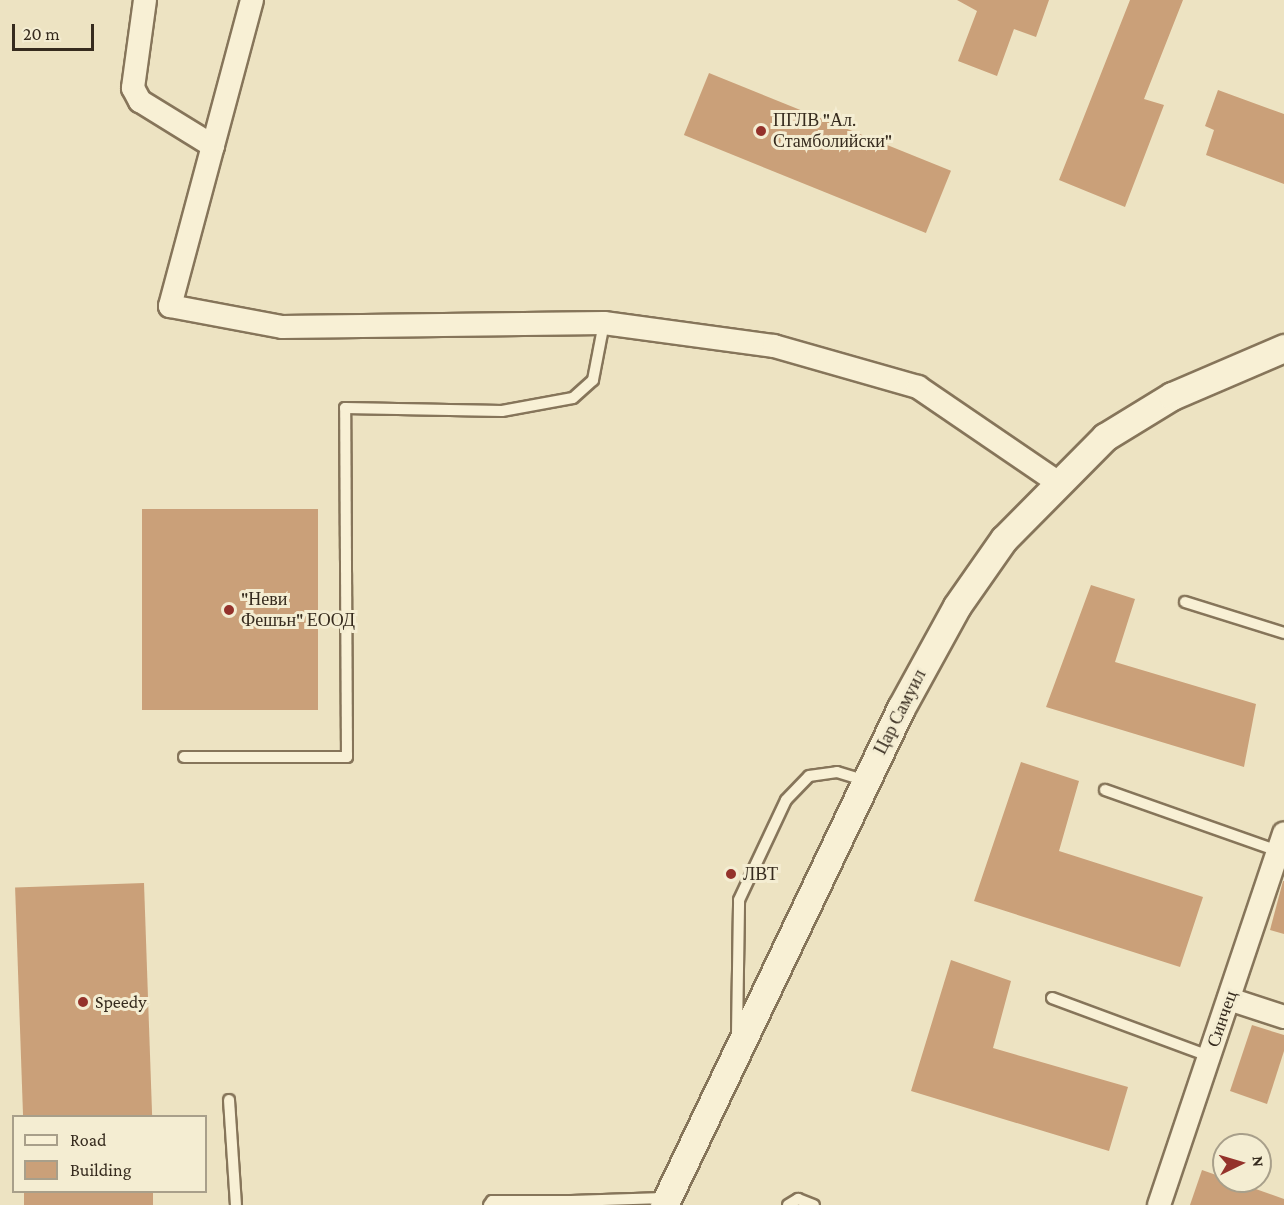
<!DOCTYPE html>
<html>
<head>
<meta charset="utf-8">
<style>
	body { margin:0 }
	#map { position:relative; width:1284px; height:1205px; overflow:hidden; background:#ede3c2; font-family:"Crimson Pro",serif }
	div>[style] { position:absolute }
	[style*='--x'] { left:calc(var(--x)*1px); top:calc(var(--y)*1px); width:calc(var(--w)*1px); rotate:calc(var(--a)*1deg) }
	.building>* { inset:0; background:#caa079; transform-origin:0 0 }
	.roads { filter:drop-shadow(2px 0 #86755a) drop-shadow(-2px 0 #86755a) drop-shadow(0 2px #86755a) drop-shadow(0 -2px #86755a) }
	.service>* { height:10px; margin:-5px; padding:0 5px; transform-origin:5px; border-radius:5px; background:#f8f0d5 }
	.minor>* { height:22px; margin:-11px; padding:0 11px; transform-origin:11px; border-radius:11px; background:#f8f0d5 }
	.tertiary>* { height:27px; margin:-13.5px; padding:0 13.5px; transform-origin:13.5px; border-radius:13.5px; background:#f8f0d5 }
	.dots>* { width:16px; height:16px; translate:-50% -50%; box-sizing:border-box; border:3px solid #f4edd2; border-radius:50% }
	span { translate:-50% -50%; white-space:nowrap; text-align:center; line-height:1.15; -webkit-text-stroke:6px #f4edd2; paint-order:stroke }
	.poi-label { font-size:18px; color:#362b1e }
	.left { translate:0 -50%; text-align:left }
	.street-label { font-size:18px; color:#362b1e }
	.legend { position:absolute; left:12px; top:1115px; width:195px; height:78px; box-sizing:border-box; background:#f4edd2; border:2px solid #a89f8a; margin:0; padding:8px 10px; list-style:none; font-size:18px; color:#362b1e }
	.legend li { display:flex; align-items:center; gap:12px; height:30px }
	.legend b { width:30px; border:2px solid #a89f8a }
	.north { position:absolute; left:1212px; top:1133px; width:60px; height:60px; box-sizing:border-box; background:#f4edd2; border:2px solid #a89f8a; border-radius:50%; rotate:85deg; font-size:16px; font-weight:700; line-height:24px; text-align:center; color:#362b1e }
	.north::after { content:''; display:block; margin:auto; width:21px; height:27px; background:#94322b; clip-path:polygon(50% 0,100% 100%,50% 72%,0 100%) }
	.scale { position:absolute; left:12px; top:24px; width:82px; height:27px; box-sizing:border-box; border:3px solid #362b1e; border-top:0; padding-left:8px; font-size:18px; line-height:21px; white-space:nowrap; color:#362b1e; -webkit-text-stroke:4px #f4edd2; paint-order:stroke }
</style>
</head>
<body>
<div id="map">
	<div class="building">
		<div style="clip-path:polygon(957px 0,1049px 0,1036px 37px,1014px 29px,997px 76px,958px 61px,977px 11px)"></div>
		<div style="clip-path:polygon(1130px 0,1183px 0,1144px 99px,1164px 105px,1125px 207px,1059px 180px)"></div>
		<div style="left:709px;top:73px;width:261px;height:67px;rotate:22deg"></div>
		<div style="clip-path:polygon(1218px 90px,1284px 114px,1284px 184px,1206px 155px,1214px 130px,1205px 126px)"></div>
		<div style="left:142px;top:509px;width:176px;height:201px"></div>
		<div style="clip-path:polygon(1091px 585px,1135px 599px,1115px 662px,1256px 704px,1244px 767px,1046px 707px)"></div>
		<div style="clip-path:polygon(1021px 762px,1079px 781px,1059px 851px,1203px 897px,1180px 967px,974px 901px)"></div>
		<div style="clip-path:polygon(1283px 881px,1284px 881px,1284px 934px,1270px 930px)"></div>
		<div style="left:144px;top:883px;width:233px;height:129px;rotate:88deg"></div>
		<div style="clip-path:polygon(951px 960px,1011px 981px,993px 1048px,1128px 1087px,1109px 1151px,911px 1091px)"></div>
		<div style="clip-path:polygon(1252px 1025px,1284px 1035px,1284px 1051px,1267px 1104px,1230px 1091px)"></div>
		<div style="clip-path:polygon(1202px 1170px,1284px 1199px,1284px 1205px,1190px 1205px)"></div>
		<div style="left:24px;top:1192px;width:129px;height:13px"></div>
	</div>
	<div class="roads">
		<div class="service">
			<div style="--x:1185;--y:602;--w:104;--a:17.4"></div>
			<div style="--x:184;--y:757;--w:163;--a:0"></div>
			<div style="--x:347;--y:757;--w:349;--a:-90.3"></div>
			<div style="--x:345;--y:408;--w:157;--a:1.1"></div>
			<div style="--x:502;--y:411;--w:72;--a:-10.4"></div>
			<div style="--x:573;--y:398;--w:27;--a:-42"></div>
			<div style="--x:593;--y:380;--w:58;--a:-79.1"></div>
			<div style="--x:1105;--y:790;--w:183;--a:19.4"></div>
			<div style="--x:1052;--y:998;--w:167;--a:20.3"></div>
			<div style="--x:737;--y:1033;--w:133;--a:-89.1"></div>
			<div style="--x:739;--y:900;--w:110;--a:-64.8"></div>
			<div style="--x:786;--y:800;--w:33;--a:-46"></div>
			<div style="--x:809;--y:776;--w:28;--a:-8"></div>
			<div style="--x:837;--y:772;--w:31;--a:17"></div>
			<div style="--x:229;--y:1100;--w:105;--a:86.2"></div>
			<div style="--x:489;--y:1205;--w:5;--a:-53"></div>
			<div style="--x:492;--y:1201;--w:79;--a:0"></div>
			<div style="--x:569;--y:1205;--w:4;--a:-63"></div>
			<div style="--x:571;--y:1201;--w:93;--a:-1.8"></div>
			<div style="--x:788;--y:1205;--w:12;--a:-31"></div>
			<div style="--x:798;--y:1199;--w:17;--a:21"></div>
		</div>
		<div class="minor">
			<div style="--x:145;--y:0;--w:89;--a:97.8"></div>
			<div style="--x:133;--y:88;--w:15;--a:62"></div>
			<div style="--x:140;--y:101;--w:86;--a:31.7"></div>
			<div style="--x:252;--y:0;--w:317;--a:105"></div>
			<div style="--x:170;--y:306;--w:114;--a:10.6"></div>
			<div style="--x:282;--y:327;--w:322;--a:-0.7"></div>
			<div style="--x:604;--y:323;--w:172;--a:7.7"></div>
			<div style="--x:774;--y:346;--w:150;--a:15.9"></div>
			<div style="--x:918;--y:387;--w:167;--a:34.3"></div>
			<div style="--x:1229;--y:999;--w:58;--a:18.1"></div>
			<div style="--x:1159;--y:1205;--w:392;--a:-71.4"></div>
		</div>
		<div class="tertiary">
			<div style="--x:664;--y:1205;--w:551;--a:-64.51"></div>
			<div style="--x:901;--y:708;--w:116;--a:-61.2"></div>
			<div style="--x:957;--y:606;--w:82;--a:-55"></div>
			<div style="--x:1004;--y:539;--w:144;--a:-45.3"></div>
			<div style="--x:1105;--y:437;--w:79;--a:-31.5"></div>
			<div style="--x:1172;--y:396;--w:122;--a:-23.2"></div>
		</div>
	</div>
	<div class="dots">
		<div style="left:761px;top:131px;background:#94322b"></div>
		<div style="left:229px;top:610px;background:#94322b"></div>
		<div style="left:731px;top:874px;background:#94322b"></div>
		<div style="left:83px;top:1002px;background:#94322b"></div>
	</div>
	<div class="poi-label">
		<span class="left" style="left:773px;top:131px">ПГЛВ "Ал.<br>Стамболийски"</span>
		<span class="left" style="left:241px;top:610px">"Неви<br>Фешън" ЕООД</span>
		<span class="left" style="left:743px;top:874px">ЛВТ</span>
		<span class="left" style="left:95px;top:1002px">Speedy</span>
	</div>
	<div class="street-label">
		<span style="left:900px;top:712px;rotate:-63deg">Цар Самуил</span>
		<span style="left:1222px;top:1019px;rotate:-71deg">Синчец</span>
	</div>
	<ul class="legend">
	<li><b style="height:8px;background:#f8f0d5"></b>Road</li>
	<li><b style="height:16px;background:#caa079"></b>Building</li>
	</ul>
	<div class="north">N</div>
	<div class="scale">20 m</div>
</div>
</body>
</html>
